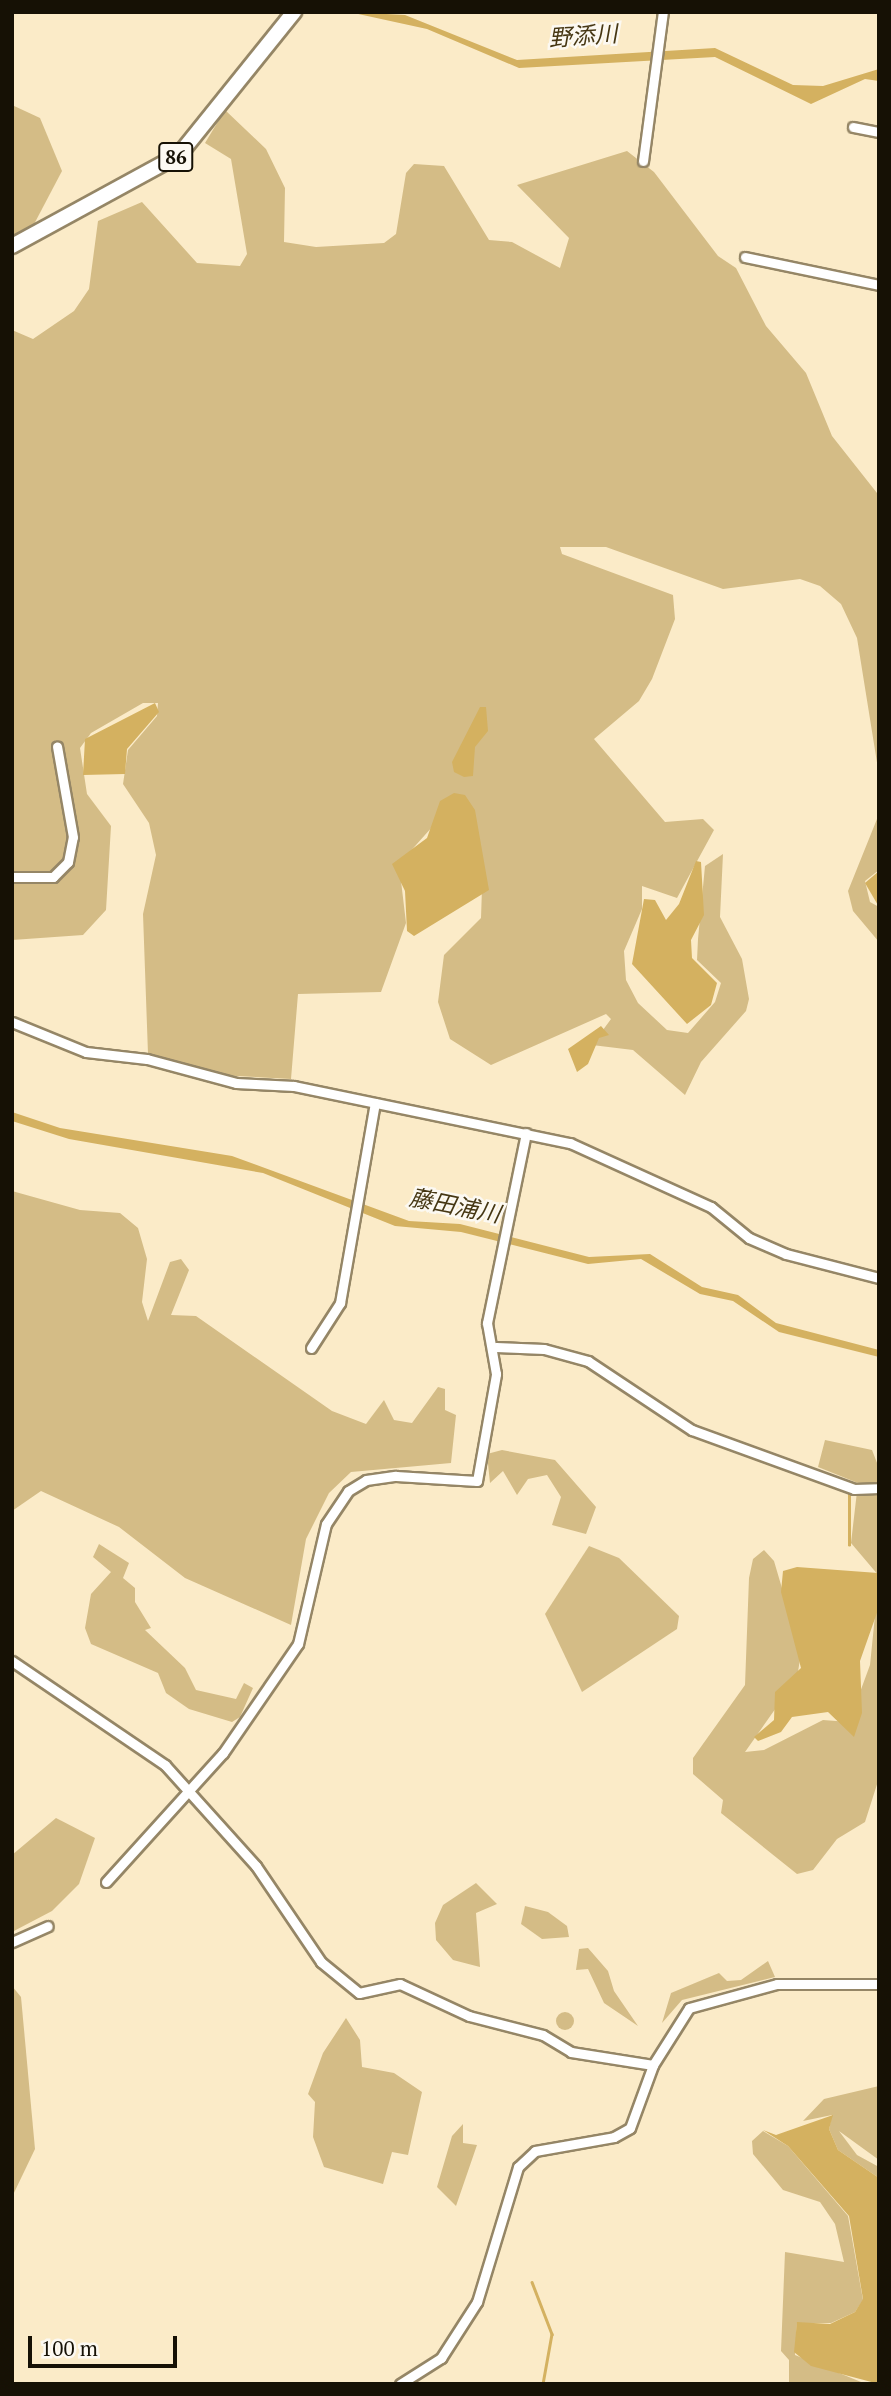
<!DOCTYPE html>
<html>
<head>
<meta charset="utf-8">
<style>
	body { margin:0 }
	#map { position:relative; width:891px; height:2396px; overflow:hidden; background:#fbebc8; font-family:"PT Serif","Noto Sans JP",serif }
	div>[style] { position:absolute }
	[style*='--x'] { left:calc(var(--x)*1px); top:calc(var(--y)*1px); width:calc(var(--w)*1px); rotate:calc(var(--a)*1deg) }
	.green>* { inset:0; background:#d4bc86 }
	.round { border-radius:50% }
	.water>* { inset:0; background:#d4b160 }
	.stream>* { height:2.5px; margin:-1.25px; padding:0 1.25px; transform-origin:1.25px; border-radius:1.25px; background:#d4b160 }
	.roads { filter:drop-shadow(2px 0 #958666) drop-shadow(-2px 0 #958666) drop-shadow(0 2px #958666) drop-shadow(0 -2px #958666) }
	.street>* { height:9px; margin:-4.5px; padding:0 4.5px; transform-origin:4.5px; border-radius:4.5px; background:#fff }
	.primary>* { height:14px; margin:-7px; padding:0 7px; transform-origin:7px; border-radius:7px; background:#fff }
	span { translate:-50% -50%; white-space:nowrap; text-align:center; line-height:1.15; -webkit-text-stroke:5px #fcf9f2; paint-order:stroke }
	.shield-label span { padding:2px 5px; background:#fcf9f2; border:2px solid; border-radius:5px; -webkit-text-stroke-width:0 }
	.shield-label { font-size:19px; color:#161105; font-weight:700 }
	.water-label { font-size:23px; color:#463713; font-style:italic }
	.frame { position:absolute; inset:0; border:14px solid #161105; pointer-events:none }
	.scale { position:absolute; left:28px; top:2336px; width:149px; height:32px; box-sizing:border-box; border:4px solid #161105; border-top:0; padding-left:9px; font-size:21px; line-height:24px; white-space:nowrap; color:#161105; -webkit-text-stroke:5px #fcf9f2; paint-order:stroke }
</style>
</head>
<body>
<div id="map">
	<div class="green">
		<div style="clip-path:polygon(12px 105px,40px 118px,62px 171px,32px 228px,12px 239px)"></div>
		<div style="clip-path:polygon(225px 110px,266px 149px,285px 188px,284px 242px,316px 247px,384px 243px,396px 234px,406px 173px,414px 164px,444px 166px,489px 240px,512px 242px,560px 268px,569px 238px,517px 185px,627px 151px,654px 172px,718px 256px,736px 268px,766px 326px,806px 373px,832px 436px,877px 493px,879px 775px,857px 638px,841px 604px,820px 586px,800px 579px,723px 589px,606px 547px,560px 547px,562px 554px,673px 595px,675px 619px,652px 679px,639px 701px,594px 739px,665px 822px,703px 819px,714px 830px,677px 898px,642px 886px,642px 909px,624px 951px,626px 980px,638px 1003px,667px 1030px,688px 1033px,715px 1002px,721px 983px,697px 960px,698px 939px,705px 866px,723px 854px,720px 917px,742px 959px,749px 999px,746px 1011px,701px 1062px,685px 1095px,633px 1050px,592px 1045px,611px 1019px,606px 1014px,491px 1065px,450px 1039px,438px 1002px,444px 955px,481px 918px,482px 888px,444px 801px,433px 826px,399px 864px,406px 923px,381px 992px,298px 994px,291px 1079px,218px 1075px,148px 1054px,143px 914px,156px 855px,149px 823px,123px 784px,128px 750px,157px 716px,158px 703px,143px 703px,91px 733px,80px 748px,87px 794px,111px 826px,106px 910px,83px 935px,12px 940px,12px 330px,33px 339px,74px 311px,89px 289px,98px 221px,142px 202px,197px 263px,240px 266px,247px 254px,231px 159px,205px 143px)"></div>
		<div style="clip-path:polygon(879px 814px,879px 870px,865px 881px,870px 902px,879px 907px,879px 942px,853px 911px,848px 891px)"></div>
		<div style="clip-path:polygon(12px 1191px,80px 1210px,120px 1213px,138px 1228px,147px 1259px,142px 1302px,148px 1321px,170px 1262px,181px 1259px,189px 1270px,171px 1315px,196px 1316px,332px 1411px,366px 1424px,384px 1400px,394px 1420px,412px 1423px,438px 1387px,445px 1389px,445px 1410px,456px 1415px,451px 1463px,351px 1472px,329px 1493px,306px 1539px,291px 1625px,185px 1578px,119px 1527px,41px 1491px,12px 1511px)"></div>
		<div style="clip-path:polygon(825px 1440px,872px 1450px,879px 1468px,879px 1778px,865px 1822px,837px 1839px,813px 1870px,797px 1874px,721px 1813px,723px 1800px,693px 1774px,693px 1758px,745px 1685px,749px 1578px,753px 1559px,764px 1550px,774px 1561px,801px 1653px,797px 1678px,745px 1752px,764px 1750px,823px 1720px,849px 1722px,870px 1665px,879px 1576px,851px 1543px,858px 1483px,818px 1467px)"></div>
		<div style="clip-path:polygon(502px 1450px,555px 1460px,596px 1507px,586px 1534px,552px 1525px,561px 1497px,547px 1475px,528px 1479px,517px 1495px,503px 1471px,490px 1483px,487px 1454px)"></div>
		<div style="clip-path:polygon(99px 1544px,129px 1563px,123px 1578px,135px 1588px,135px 1602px,151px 1628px,145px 1630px,185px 1668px,196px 1690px,236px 1699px,244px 1683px,253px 1688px,240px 1717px,232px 1722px,189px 1709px,166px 1693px,158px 1673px,91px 1644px,85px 1628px,91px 1594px,111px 1572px,93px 1557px)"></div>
		<div style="clip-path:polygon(589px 1546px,619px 1558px,679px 1616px,677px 1629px,582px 1692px,545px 1614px)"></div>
		<div style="clip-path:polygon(56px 1818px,95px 1838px,79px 1884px,52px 1911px,12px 1932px,12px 1855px)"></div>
		<div style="clip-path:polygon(476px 1883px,497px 1904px,476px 1913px,480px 1967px,453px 1960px,436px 1940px,435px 1923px,443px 1905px)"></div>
		<div style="clip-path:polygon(525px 1906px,548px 1912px,567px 1926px,569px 1937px,542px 1939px,521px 1924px)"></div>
		<div style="clip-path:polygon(588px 1948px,608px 1971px,614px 1991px,638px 2026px,604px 2003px,588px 1969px,576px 1970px,579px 1949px)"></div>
		<div style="clip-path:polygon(768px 1961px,775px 1977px,682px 2000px,662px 2023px,671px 1993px,719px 1973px,727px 1981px,741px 1980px)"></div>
		<div style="clip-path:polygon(12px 1986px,21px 1997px,35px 2149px,12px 2197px)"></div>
		<div class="round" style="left:556px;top:2012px;width:18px;height:18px"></div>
		<div style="clip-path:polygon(346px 2018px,360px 2040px,362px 2067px,394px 2073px,422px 2092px,408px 2155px,392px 2152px,383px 2184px,324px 2167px,313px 2137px,315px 2102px,308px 2094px,323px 2053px)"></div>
		<div style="clip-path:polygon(879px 2086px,879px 2160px,839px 2131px,857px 2155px,879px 2167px,879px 2178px,838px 2150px,829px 2129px,832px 2115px,803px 2121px,824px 2099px)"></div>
		<div style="clip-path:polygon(463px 2124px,463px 2143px,477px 2145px,456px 2206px,437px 2187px,452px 2136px)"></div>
		<div style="clip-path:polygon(763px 2131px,788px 2146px,848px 2216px,863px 2300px,855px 2312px,831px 2323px,797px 2323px,795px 2355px,866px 2384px,789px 2384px,789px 2360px,781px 2351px,785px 2252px,844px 2262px,835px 2224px,820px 2202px,783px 2190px,753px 2154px,752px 2141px)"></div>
	</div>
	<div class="water">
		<div style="clip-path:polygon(349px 12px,405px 15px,517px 60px,715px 48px,793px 85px,823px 86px,879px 69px,879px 81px,865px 79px,811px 104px,715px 57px,519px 68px,427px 29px)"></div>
		<div style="clip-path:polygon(155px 703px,159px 712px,127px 749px,125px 774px,83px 775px,85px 739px)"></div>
		<div style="clip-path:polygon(480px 707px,486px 707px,488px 731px,475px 747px,473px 776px,464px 777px,454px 772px,452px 762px)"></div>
		<div style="clip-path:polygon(454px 793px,465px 795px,475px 810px,489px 890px,414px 936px,407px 931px,405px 891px,392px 864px,427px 838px,440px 801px)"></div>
		<div style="clip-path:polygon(696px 861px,701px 862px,704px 915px,691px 940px,692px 958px,717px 983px,711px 1005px,687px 1024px,632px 964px,644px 899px,655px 900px,666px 920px,679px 904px)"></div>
		<div style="clip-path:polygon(879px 871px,879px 907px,865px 883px)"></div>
		<div style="clip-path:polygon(601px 1026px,609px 1035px,599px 1038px,588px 1064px,577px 1072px,568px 1049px)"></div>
		<div style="clip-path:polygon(12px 1112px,60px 1128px,232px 1156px,409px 1221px,460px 1224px,589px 1257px,650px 1254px,702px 1287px,738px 1295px,776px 1323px,879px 1350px,879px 1357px,779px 1332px,733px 1301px,700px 1294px,641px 1259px,588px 1264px,461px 1232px,395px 1226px,263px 1173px,69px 1139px,12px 1121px)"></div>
		<div style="clip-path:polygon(797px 1567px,878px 1573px,879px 1607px,860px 1661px,862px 1713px,854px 1737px,828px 1712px,792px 1717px,781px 1732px,758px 1741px,754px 1737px,774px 1720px,775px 1692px,801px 1668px,781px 1592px,783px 1571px)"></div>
		<div style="clip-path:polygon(833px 2115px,829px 2129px,838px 2150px,879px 2178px,879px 2384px,811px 2366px,794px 2352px,797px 2322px,830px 2324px,855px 2312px,863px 2299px,849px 2216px,788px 2146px,763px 2130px,776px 2135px)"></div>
	</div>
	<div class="stream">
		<div style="--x:849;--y:1545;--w:51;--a:-90"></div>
		<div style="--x:532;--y:2282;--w:56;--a:69"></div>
		<div style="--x:552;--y:2334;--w:51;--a:100.2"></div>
	</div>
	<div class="roads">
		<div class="street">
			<div style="--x:853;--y:127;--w:26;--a:11"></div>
			<div style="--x:643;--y:161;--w:150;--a:-82.4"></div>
			<div style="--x:745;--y:257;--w:137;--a:11.8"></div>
			<div style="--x:12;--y:877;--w:41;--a:0"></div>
			<div style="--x:53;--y:877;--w:21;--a:-45"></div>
			<div style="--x:68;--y:862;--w:25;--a:-79"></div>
			<div style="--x:73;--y:837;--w:92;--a:-100"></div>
			<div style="--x:12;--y:1022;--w:80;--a:22.1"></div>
			<div style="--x:86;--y:1052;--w:61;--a:6.5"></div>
			<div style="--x:147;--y:1059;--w:92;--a:15.1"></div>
			<div style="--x:236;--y:1083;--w:58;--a:3"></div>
			<div style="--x:294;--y:1086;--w:282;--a:11.7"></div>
			<div style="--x:570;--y:1143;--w:155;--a:24.4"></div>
			<div style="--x:711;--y:1207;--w:49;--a:39.2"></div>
			<div style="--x:749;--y:1238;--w:40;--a:23.4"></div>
			<div style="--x:786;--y:1254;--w:96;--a:14.5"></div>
			<div style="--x:496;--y:1347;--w:48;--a:2.4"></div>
			<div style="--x:544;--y:1349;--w:46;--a:15.3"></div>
			<div style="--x:588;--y:1361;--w:125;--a:33.6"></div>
			<div style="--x:692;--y:1430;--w:172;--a:20"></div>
			<div style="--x:854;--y:1489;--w:25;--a:-2"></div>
			<div style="--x:311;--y:1348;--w:54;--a:-57.2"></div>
			<div style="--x:340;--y:1303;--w:203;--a:-80.1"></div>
			<div style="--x:12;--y:1661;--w:185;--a:34.2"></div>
			<div style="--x:165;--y:1765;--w:136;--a:48"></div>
			<div style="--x:256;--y:1866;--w:116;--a:55.9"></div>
			<div style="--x:321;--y:1962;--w:49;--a:39.2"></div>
			<div style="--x:359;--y:1993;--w:42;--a:-12.4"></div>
			<div style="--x:400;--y:1984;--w:76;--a:24.9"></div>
			<div style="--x:469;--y:2016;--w:76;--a:14.4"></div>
			<div style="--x:543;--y:2035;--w:33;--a:31"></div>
			<div style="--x:571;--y:2052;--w:83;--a:9"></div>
			<div style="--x:106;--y:1882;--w:174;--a:-47.8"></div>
			<div style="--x:223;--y:1753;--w:132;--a:-55.5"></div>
			<div style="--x:298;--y:1644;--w:123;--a:-76.9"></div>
			<div style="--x:326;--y:1524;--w:40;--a:-56"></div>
			<div style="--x:348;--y:1491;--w:21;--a:-31"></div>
			<div style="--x:366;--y:1480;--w:30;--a:-8"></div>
			<div style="--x:396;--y:1476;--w:81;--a:3.5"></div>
			<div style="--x:477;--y:1481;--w:109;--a:-79.9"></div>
			<div style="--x:496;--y:1374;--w:52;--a:-100"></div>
			<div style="--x:487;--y:1323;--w:194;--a:-78.4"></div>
			<div style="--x:12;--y:1942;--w:39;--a:-24"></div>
			<div style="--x:400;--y:2384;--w:49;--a:-32.4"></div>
			<div style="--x:441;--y:2358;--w:67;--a:-57.3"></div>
			<div style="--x:477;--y:2302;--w:141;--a:-73.1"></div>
			<div style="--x:518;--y:2167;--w:23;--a:-43"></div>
			<div style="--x:535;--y:2151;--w:80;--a:-10"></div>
			<div style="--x:614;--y:2137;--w:18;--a:-29"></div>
			<div style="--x:630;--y:2128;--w:67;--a:-69.9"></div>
			<div style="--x:653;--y:2065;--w:67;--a:-57.7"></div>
			<div style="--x:689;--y:2008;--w:91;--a:-15.3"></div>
			<div style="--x:777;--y:1984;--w:102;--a:0"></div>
		</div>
		<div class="primary">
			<div style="--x:12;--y:246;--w:190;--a:-28.6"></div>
			<div style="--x:179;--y:155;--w:184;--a:-51.2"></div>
		</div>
	</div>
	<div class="shield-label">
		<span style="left:176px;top:157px">86</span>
	</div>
	<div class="water-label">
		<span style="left:583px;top:36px;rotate:-4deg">野添川</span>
		<span style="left:455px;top:1206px;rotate:11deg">藤田浦川</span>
	</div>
	<div class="frame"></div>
	<div class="scale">100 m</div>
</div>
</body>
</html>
